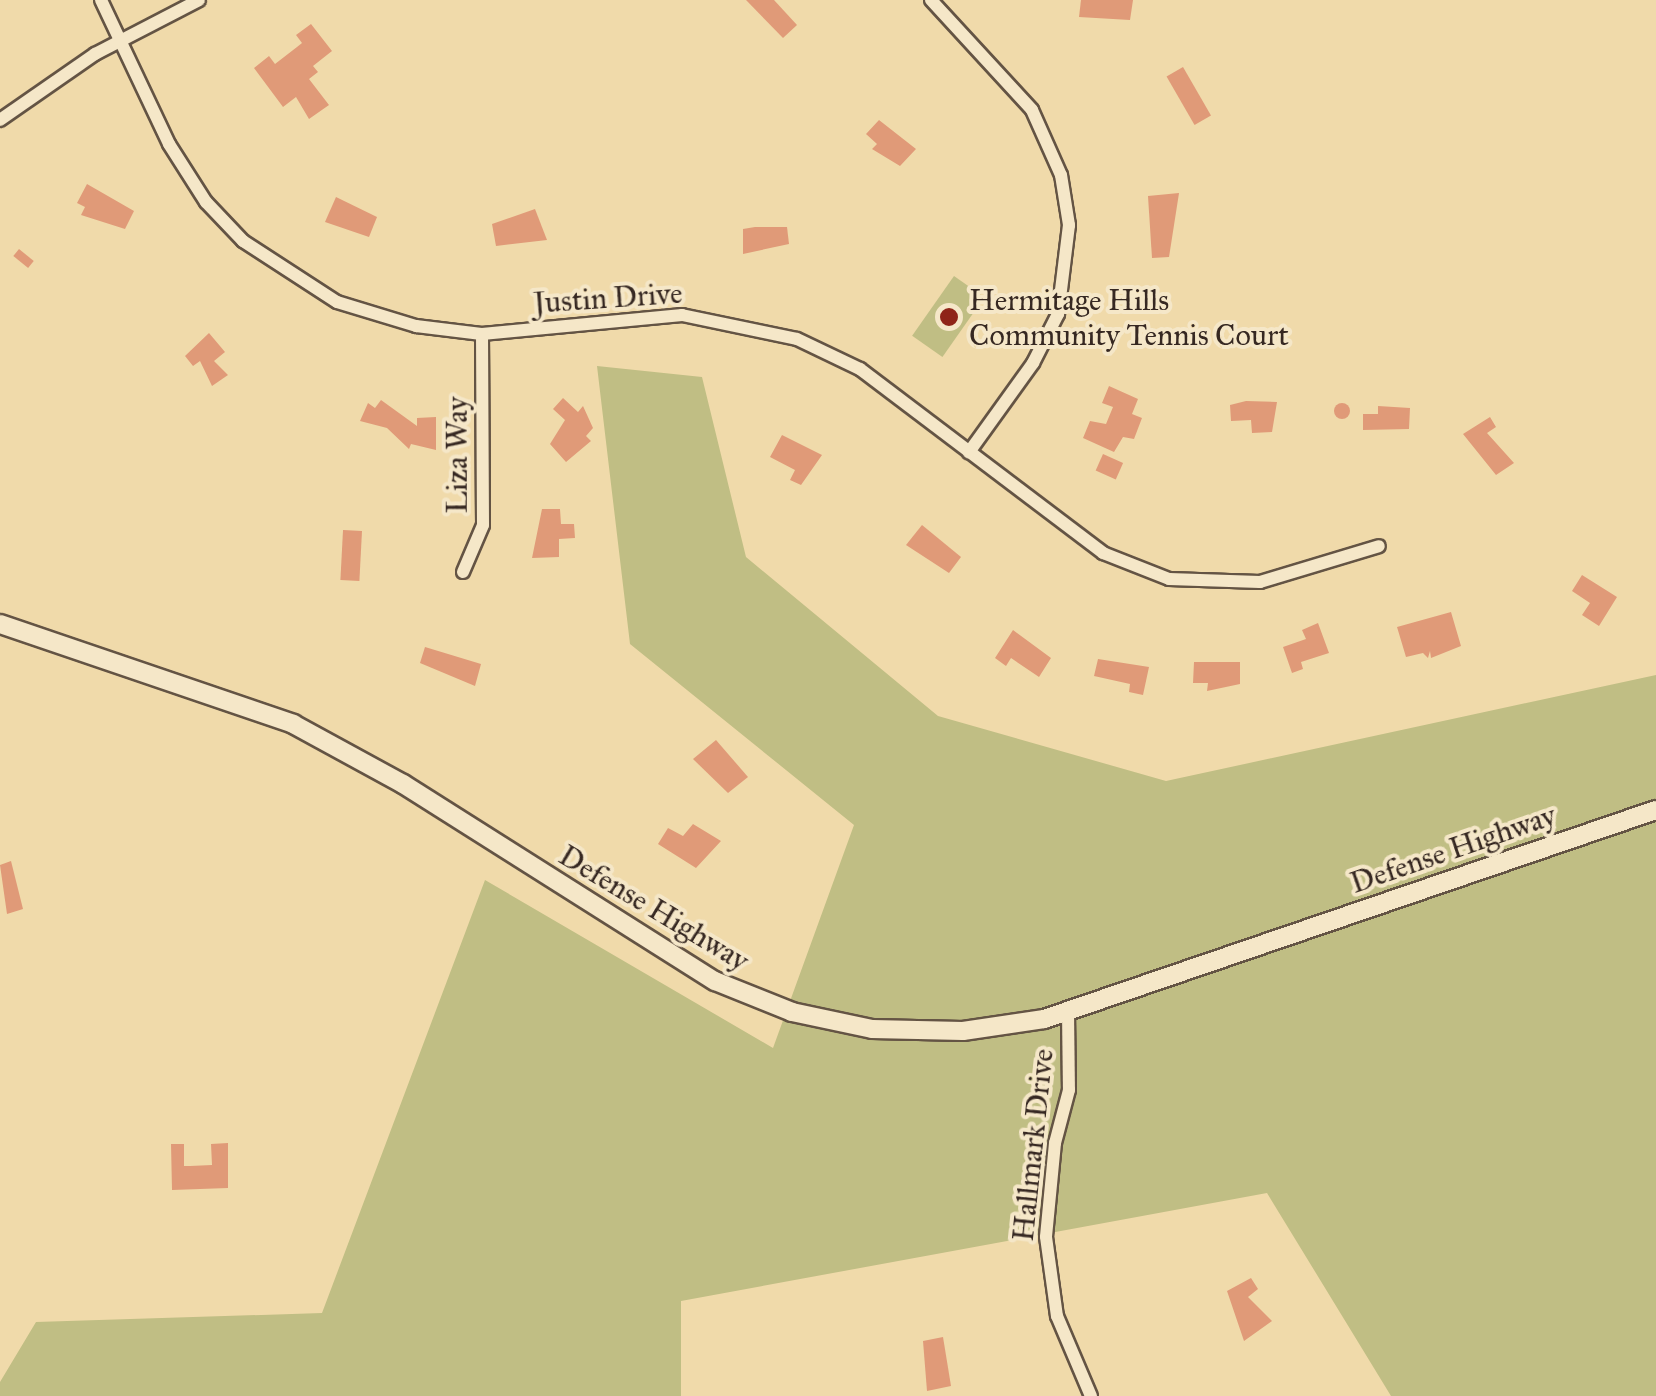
<!DOCTYPE html>
<html>
<head>
<meta charset="utf-8">
<style>
	body { margin:0 }
	#map { position:relative; width:1656px; height:1396px; overflow:hidden; background:#f0daaa; font-family:"IM FELL Great Primer",serif }
	div>[style] { position:absolute }
	[style*='--x'] { left:calc(var(--x)*1px); top:calc(var(--y)*1px); width:calc(var(--w)*1px); rotate:calc(var(--a)*1deg) }
	.green>* { inset:0; background:#c0be84; transform-origin:0 0 }
	.building>* { inset:0; background:#e09a78; transform-origin:0 0 }
	.round { border-radius:50% }
	.roads { filter:drop-shadow(2px 0 #645444) drop-shadow(-2px 0 #645444) drop-shadow(0 2px #645444) drop-shadow(0 -2px #645444) }
	.street>* { height:12px; margin:-6px; padding:0 6px; transform-origin:6px; border-radius:6px; background:#f5e7c8 }
	.secondary>* { height:18px; margin:-9px; padding:0 9px; transform-origin:9px; border-radius:9px; background:#f5e7c8 }
	.dots>* { width:28px; height:28px; translate:-50% -50%; box-sizing:border-box; border:5px solid #f5e7c8; border-radius:50% }
	span { translate:-50% -50%; white-space:nowrap; text-align:center; line-height:1.15; -webkit-text-stroke:8px #f5e7c8; paint-order:stroke }
	.street-label { font-size:30px; color:#362822 }
	.poi-label { font-size:30px; color:#362822 }
	.left { translate:0 -50%; text-align:left }
</style>
</head>
<body>
<div id="map">
	<div class="green">
		<div style="left:954px;top:276px;width:37px;height:73px;rotate:35deg"></div>
		<div style="clip-path:polygon(597px 366px,702px 377px,746px 557px,938px 716px,1166px 781px,1656px 675px,1656px 1396px,1391px 1396px,1267px 1193px,681px 1301px,681px 1396px,0 1396px,0 1382px,36px 1322px,322px 1313px,485px 880px,773px 1048px,854px 825px,630px 644px)"></div>
	</div>
	<div class="building">
		<div style="clip-path:polygon(746px 0,774px 0,797px 25px,783px 38px)"></div>
		<div style="clip-path:polygon(1081px 0,1133px 0,1130px 20px,1079px 17px)"></div>
		<div style="clip-path:polygon(311px 24px,332px 51px,313px 66px,318px 72px,309px 79px,329px 105px,309px 119px,296px 97px,283px 107px,254px 68px,269px 56px,275px 64px,297px 47px,302px 43px,296px 35px)"></div>
		<div style="left:1183px;top:67px;width:56px;height:19px;rotate:60deg"></div>
		<div style="clip-path:polygon(879px 120px,916px 149px,900px 166px,872px 149px,877px 144px,866px 134px)"></div>
		<div style="clip-path:polygon(87px 184px,134px 211px,125px 229px,81px 215px,85px 207px,77px 203px)"></div>
		<div style="clip-path:polygon(1179px 193px,1169px 257px,1152px 258px,1148px 196px)"></div>
		<div style="clip-path:polygon(336px 197px,377px 217px,369px 237px,325px 222px)"></div>
		<div style="clip-path:polygon(535px 209px,547px 240px,496px 246px,492px 224px)"></div>
		<div style="clip-path:polygon(755px 227px,787px 227px,789px 244px,743px 254px,743px 229px)"></div>
		<div style="left:19px;top:249px;width:19px;height:9px;rotate:39deg"></div>
		<div style="clip-path:polygon(209px 333px,225px 352px,214px 361px,228px 375px,212px 386px,200px 361px,193px 366px,185px 356px)"></div>
		<div style="clip-path:polygon(1109px 386px,1138px 399px,1132px 414px,1142px 418px,1134px 439px,1123px 437px,1114px 452px,1083px 438px,1090px 421px,1106px 424px,1113px 407px,1102px 403px)"></div>
		<div style="clip-path:polygon(563px 398px,578px 412px,583px 406px,593px 428px,586px 436px,591px 441px,566px 462px,550px 444px,565px 420px,553px 409px)"></div>
		<div style="clip-path:polygon(381px 400px,417px 426px,417px 418px,436px 417px,436px 450px,411px 444px,409px 449px,387px 428px,360px 421px,368px 403px,375px 408px)"></div>
		<div style="clip-path:polygon(1246px 401px,1277px 402px,1272px 432px,1252px 433px,1251px 420px,1231px 421px,1230px 405px)"></div>
		<div class="round" style="left:1334px;top:403px;width:16px;height:16px"></div>
		<div style="clip-path:polygon(1378px 406px,1410px 408px,1409px 429px,1363px 430px,1363px 414px,1378px 414px)"></div>
		<div style="clip-path:polygon(1490px 417px,1496px 427px,1487px 433px,1514px 463px,1496px 475px,1463px 434px)"></div>
		<div style="clip-path:polygon(782px 435px,822px 455px,801px 485px,790px 480px,795px 470px,770px 457px)"></div>
		<div style="left:1103px;top:454px;width:22px;height:18px;rotate:24deg"></div>
		<div style="clip-path:polygon(542px 509px,560px 509px,561px 524px,574px 524px,575px 538px,559px 539px,559px 557px,532px 558px)"></div>
		<div style="clip-path:polygon(922px 525px,961px 557px,949px 573px,906px 545px)"></div>
		<div style="left:362px;top:531px;width:50px;height:19px;rotate:93deg"></div>
		<div style="clip-path:polygon(1582px 575px,1617px 597px,1599px 626px,1582px 615px,1590px 603px,1572px 591px)"></div>
		<div style="clip-path:polygon(1451px 612px,1461px 646px,1431px 658px,1430px 651px,1428px 658px,1423px 653px,1406px 657px,1397px 627px)"></div>
		<div style="clip-path:polygon(1318px 623px,1329px 653px,1301px 662px,1303px 669px,1292px 673px,1283px 647px,1306px 639px,1302px 630px)"></div>
		<div style="clip-path:polygon(1013px 630px,1051px 658px,1039px 677px,1011px 658px,1006px 666px,995px 658px)"></div>
		<div style="clip-path:polygon(425px 647px,481px 664px,475px 686px,420px 663px)"></div>
		<div style="clip-path:polygon(1098px 659px,1149px 667px,1143px 695px,1129px 692px,1130px 684px,1094px 676px)"></div>
		<div style="clip-path:polygon(1194px 662px,1240px 662px,1240px 684px,1207px 691px,1208px 683px,1193px 683px)"></div>
		<div style="clip-path:polygon(716px 740px,748px 777px,728px 793px,693px 759px)"></div>
		<div style="clip-path:polygon(693px 824px,721px 841px,696px 868px,658px 844px,668px 828px,683px 836px)"></div>
		<div style="clip-path:polygon(11px 861px,23px 909px,7px 914px,0 865px)"></div>
		<div style="clip-path:polygon(228px 1143px,228px 1188px,172px 1190px,171px 1144px,184px 1144px,184px 1166px,190px 1166px,212px 1165px,211px 1144px)"></div>
		<div style="clip-path:polygon(1251px 1278px,1258px 1289px,1248px 1297px,1272px 1321px,1244px 1341px,1227px 1291px)"></div>
		<div style="clip-path:polygon(943px 1337px,951px 1386px,927px 1391px,923px 1341px)"></div>
	</div>
	<div class="roads">
		<div class="street">
			<div style="--x:101;--y:0;--w:159;--a:64.7"></div>
			<div style="--x:169;--y:144;--w:69;--a:57.5"></div>
			<div style="--x:206;--y:202;--w:54;--a:46.5"></div>
			<div style="--x:243;--y:241;--w:112;--a:33"></div>
			<div style="--x:337;--y:302;--w:83;--a:16.9"></div>
			<div style="--x:416;--y:326;--w:66;--a:6.9"></div>
			<div style="--x:482;--y:334;--w:201;--a:-5.4"></div>
			<div style="--x:682;--y:315;--w:117;--a:11.8"></div>
			<div style="--x:797;--y:339;--w:70;--a:25.5"></div>
			<div style="--x:860;--y:369;--w:305;--a:37.1"></div>
			<div style="--x:1103;--y:553;--w:71;--a:21.5"></div>
			<div style="--x:1169;--y:579;--w:91;--a:1.9"></div>
			<div style="--x:1260;--y:582;--w:124;--a:-16.8"></div>
			<div style="--x:931;--y:0;--w:149;--a:47.4"></div>
			<div style="--x:1032;--y:110;--w:71;--a:66"></div>
			<div style="--x:1061;--y:175;--w:51;--a:80.9"></div>
			<div style="--x:1069;--y:225;--w:90;--a:97"></div>
			<div style="--x:1058;--y:314;--w:55;--a:117"></div>
			<div style="--x:1033;--y:363;--w:110;--a:125.7"></div>
			<div style="--x:0;--y:120;--w:116;--a:-34.8"></div>
			<div style="--x:95;--y:54;--w:117;--a:-27.4"></div>
			<div style="--x:463;--y:572;--w:51;--a:-66.9"></div>
			<div style="--x:483;--y:525;--w:191;--a:-90.3"></div>
			<div style="--x:1068;--y:1012;--w:78;--a:89.3"></div>
			<div style="--x:1069;--y:1090;--w:55;--a:104.8"></div>
			<div style="--x:1055;--y:1143;--w:94;--a:95.5"></div>
			<div style="--x:1046;--y:1237;--w:80;--a:82.1"></div>
			<div style="--x:1057;--y:1316;--w:87;--a:67"></div>
		</div>
		<div class="secondary">
			<div style="--x:0;--y:624;--w:310;--a:18.8"></div>
			<div style="--x:293;--y:724;--w:125;--a:28.6"></div>
			<div style="--x:403;--y:784;--w:369;--a:32.3"></div>
			<div style="--x:715;--y:981;--w:83;--a:21.9"></div>
			<div style="--x:792;--y:1012;--w:82;--a:12"></div>
			<div style="--x:872;--y:1029;--w:91;--a:1.3"></div>
			<div style="--x:963;--y:1031;--w:82;--a:-8.4"></div>
			<div style="--x:1044;--y:1019;--w:647;--a:-18.86"></div>
		</div>
	</div>
	<div class="dots">
		<div style="left:949px;top:317px;background:#8f2418"></div>
	</div>
	<div class="street-label">
		<span style="left:608px;top:298px;rotate:-4deg">Justin Drive</span>
		<span style="left:457px;top:455px;rotate:-90deg">Liza Way</span>
		<span style="left:1453px;top:849px;rotate:-19deg">Defense Highway</span>
		<span style="left:654px;top:908px;rotate:31deg">Defense Highway</span>
		<span style="left:1033px;top:1145px;rotate:-84deg">Hallmark Drive</span>
	</div>
	<div class="poi-label">
		<span class="left" style="left:969px;top:317px">Hermitage Hills<br>Community Tennis Court</span>
	</div>
</div>
</body>
</html>
